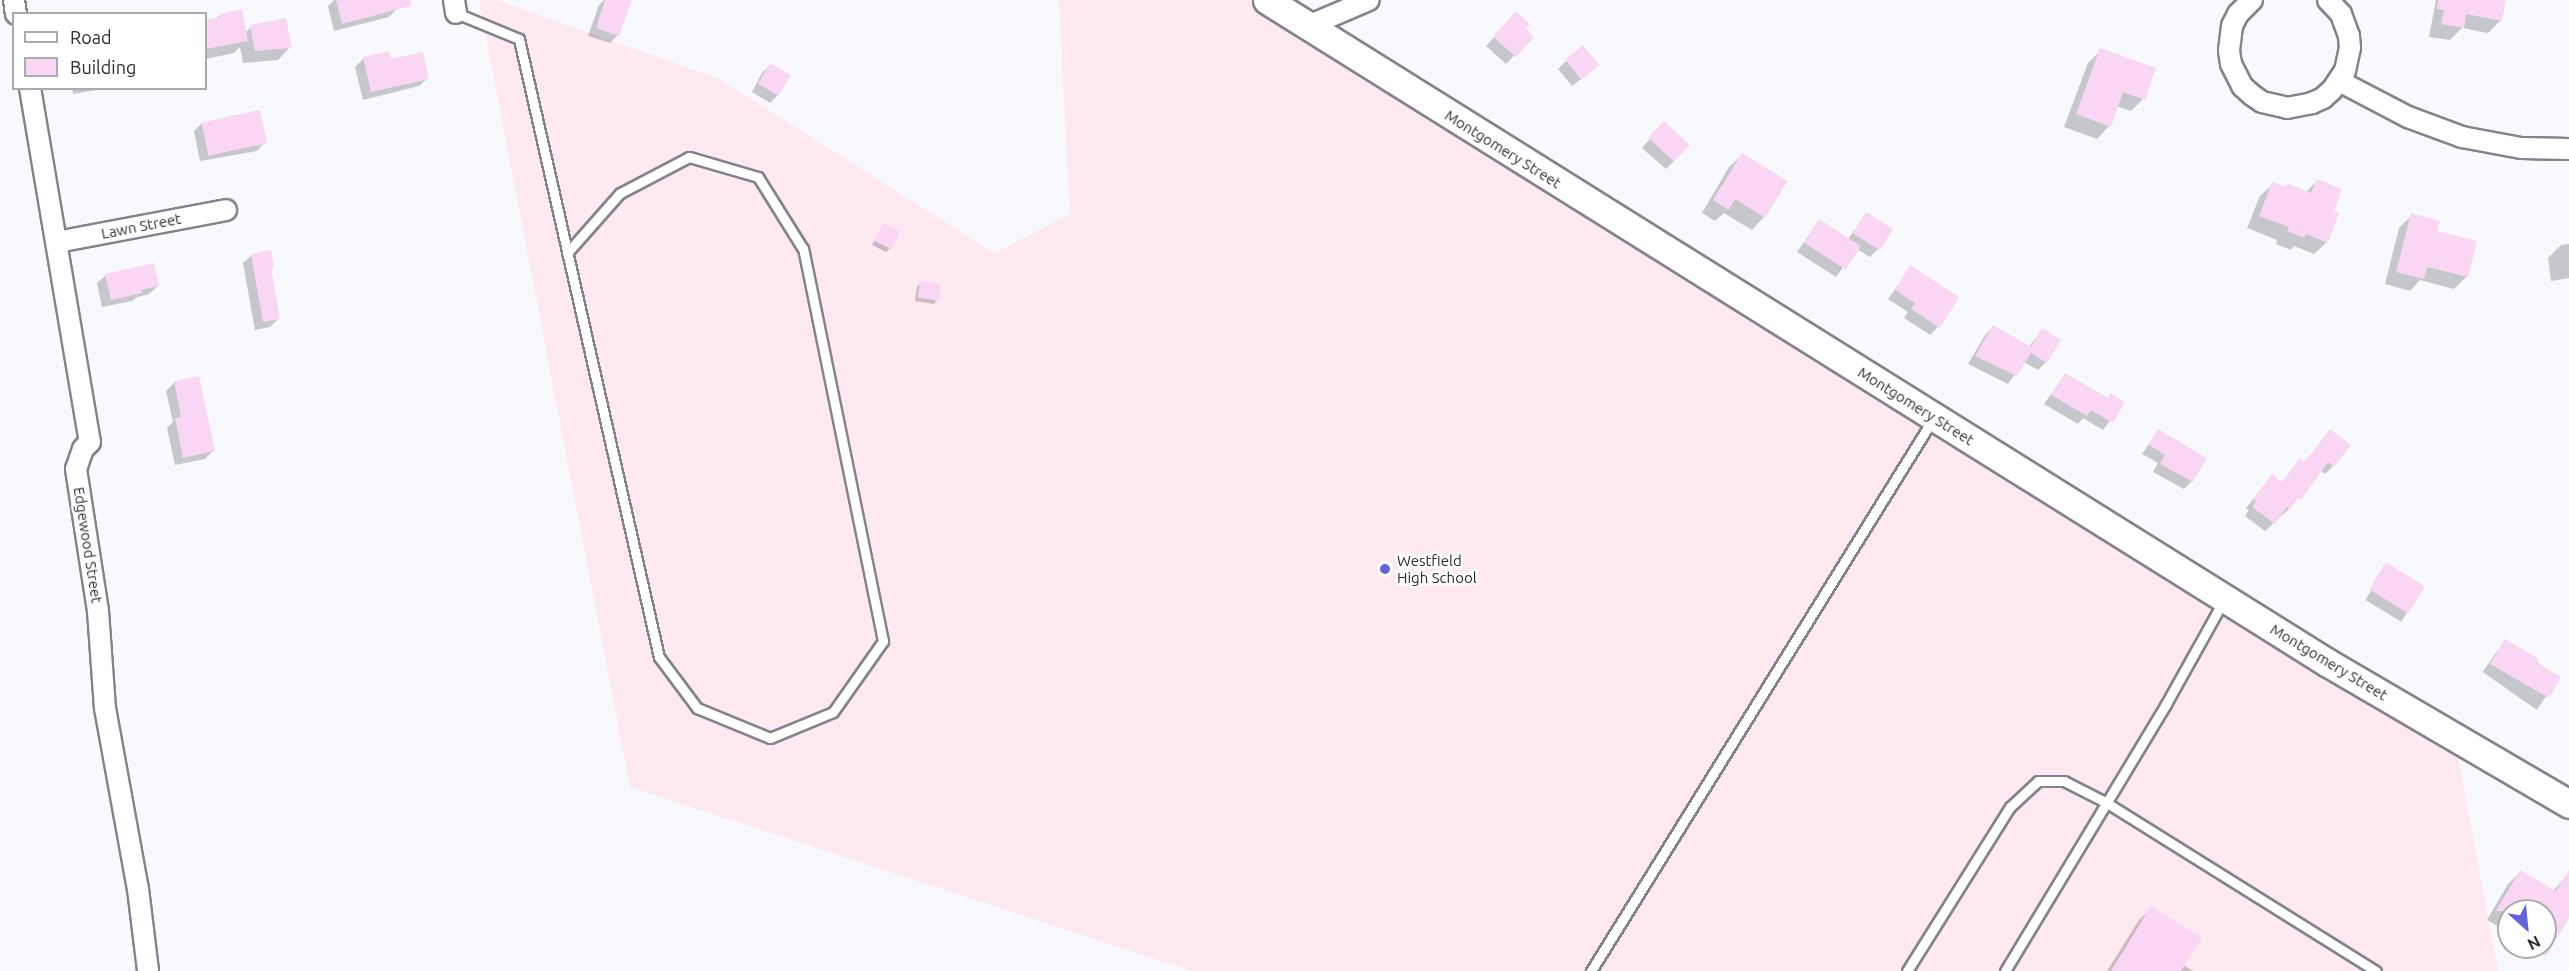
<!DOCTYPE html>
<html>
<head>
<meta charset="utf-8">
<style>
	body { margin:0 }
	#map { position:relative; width:2569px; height:971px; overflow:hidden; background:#f8f9fd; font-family:Ubuntu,sans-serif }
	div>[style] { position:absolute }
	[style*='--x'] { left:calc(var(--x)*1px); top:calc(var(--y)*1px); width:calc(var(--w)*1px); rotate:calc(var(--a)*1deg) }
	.education>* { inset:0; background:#fee9f0 }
	.shadow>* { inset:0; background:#0003; transform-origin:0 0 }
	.building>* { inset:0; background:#f9d6f4; transform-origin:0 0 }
	.roads { filter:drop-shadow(2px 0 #82838d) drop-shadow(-2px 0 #82838d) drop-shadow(0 2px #82838d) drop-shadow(0 -2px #82838d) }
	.lane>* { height:9px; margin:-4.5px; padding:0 4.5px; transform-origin:4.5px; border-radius:4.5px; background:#fff }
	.street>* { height:20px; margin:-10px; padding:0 10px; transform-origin:10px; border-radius:10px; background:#fff }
	.secondary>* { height:27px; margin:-13.5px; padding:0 13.5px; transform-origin:13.5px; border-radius:13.5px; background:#fff }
	.dots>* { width:16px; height:16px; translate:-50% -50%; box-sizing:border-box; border:3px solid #fff; border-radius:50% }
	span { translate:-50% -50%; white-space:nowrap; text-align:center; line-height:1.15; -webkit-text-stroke:5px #fff; paint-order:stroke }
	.street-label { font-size:15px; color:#2d2d31 }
	.poi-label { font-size:15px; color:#2d2d31 }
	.left { translate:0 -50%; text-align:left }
	.legend { position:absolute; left:12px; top:12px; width:195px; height:78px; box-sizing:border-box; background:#fff; border:2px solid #ababad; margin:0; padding:8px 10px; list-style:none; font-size:18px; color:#2d2d31 }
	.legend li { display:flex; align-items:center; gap:12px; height:30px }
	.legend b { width:30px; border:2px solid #ababad }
	.north { position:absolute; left:2497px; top:899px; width:60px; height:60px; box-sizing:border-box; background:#fff; border:2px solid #ababad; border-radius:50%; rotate:153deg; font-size:16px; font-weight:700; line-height:24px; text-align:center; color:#2d2d31 }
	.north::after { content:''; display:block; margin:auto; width:21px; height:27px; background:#6561da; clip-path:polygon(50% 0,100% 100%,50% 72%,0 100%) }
</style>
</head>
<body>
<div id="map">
	<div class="education">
		<div style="clip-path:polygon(479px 0,497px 0,720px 79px,994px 253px,1070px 214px,1059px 0,1268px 0,2454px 737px,2498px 971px,1192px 971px,630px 787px)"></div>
	</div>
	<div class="shadow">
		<div style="clip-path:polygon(334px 0,395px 0,397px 9px,389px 17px,334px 31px,328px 6px)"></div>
		<div style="clip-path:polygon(604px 0,618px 0,618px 35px,610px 43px,588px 36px,599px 5px)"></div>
		<div style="clip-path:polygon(2436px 0,2504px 0,2501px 20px,2488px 33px,2462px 28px,2450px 40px,2429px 37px)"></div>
		<div style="clip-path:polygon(220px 15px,245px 33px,251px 27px,290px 47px,278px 60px,243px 63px,240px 47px,234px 53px,206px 59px,206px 22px,215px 20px)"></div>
		<div style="clip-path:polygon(1508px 22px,1532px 37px,1506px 64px,1486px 46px)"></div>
		<div style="clip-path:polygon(2101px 50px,2143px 99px,2131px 111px,2116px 106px,2109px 126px,2097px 139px,2064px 127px,2088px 63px)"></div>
		<div style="clip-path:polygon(363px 59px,389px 61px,428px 78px,419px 86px,363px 100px,355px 67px)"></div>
		<div style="clip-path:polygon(1566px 61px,1589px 73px,1572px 86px,1558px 69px)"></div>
		<div style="clip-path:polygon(770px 65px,789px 75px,779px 94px,770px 103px,752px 92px,762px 73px)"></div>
		<div style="clip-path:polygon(72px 88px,109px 88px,73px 94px)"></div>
		<div style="clip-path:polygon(202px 123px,265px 142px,257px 151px,200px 161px,194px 131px)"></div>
		<div style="clip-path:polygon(1664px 123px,1674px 161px,1666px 169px,1642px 148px)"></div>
		<div style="clip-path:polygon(1742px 155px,1764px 217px,1752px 230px,1724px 213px,1715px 221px,1702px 213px,1729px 167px)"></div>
		<div style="clip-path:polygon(2317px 181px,2332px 212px,2327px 242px,2314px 254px,2294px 246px,2291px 250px,2276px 244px,2277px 240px,2247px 228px,2260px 196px,2273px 184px,2284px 188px,2287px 185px,2306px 192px)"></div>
		<div style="clip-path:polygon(1866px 214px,1878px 249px,1870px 257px,1857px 249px,1836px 277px,1797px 252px,1819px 221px,1848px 239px)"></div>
		<div style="clip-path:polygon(2412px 215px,2435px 232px,2467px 276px,2454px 289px,2420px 280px,2410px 291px,2385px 284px,2399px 228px)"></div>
		<div style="clip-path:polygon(884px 224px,890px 248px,886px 252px,872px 245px)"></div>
		<div style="clip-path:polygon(2569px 244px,2569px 278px,2551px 281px,2548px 258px,2561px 245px)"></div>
		<div style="clip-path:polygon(252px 255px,273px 268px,270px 270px,278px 319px,270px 327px,255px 330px,243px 263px)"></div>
		<div style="clip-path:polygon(1911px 267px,1938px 327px,1930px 335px,1904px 318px,1908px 312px,1888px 299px)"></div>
		<div style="clip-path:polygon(106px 275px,158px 286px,149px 294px,137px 297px,132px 301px,102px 307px,97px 283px)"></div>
		<div style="clip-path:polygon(921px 283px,937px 300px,934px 304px,915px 301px,917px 286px)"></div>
		<div style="clip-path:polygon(1993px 327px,2028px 348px,2042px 330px,2046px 362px,2038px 370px,2024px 362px,2008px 384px,1968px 364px,1985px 335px)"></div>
		<div style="clip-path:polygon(2065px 375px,2107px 399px,2123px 403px,2103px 430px,2083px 418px,2078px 424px,2044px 404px)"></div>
		<div style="clip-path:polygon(175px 382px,213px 451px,205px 459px,175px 465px,167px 428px,173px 422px,166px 391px)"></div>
		<div style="clip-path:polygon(2158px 431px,2192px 481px,2184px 489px,2153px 472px,2158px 463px,2142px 454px)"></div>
		<div style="clip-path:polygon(2330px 431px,2333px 466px,2325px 474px,2320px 470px,2291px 507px,2265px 531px,2245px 516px,2249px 510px,2246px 508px,2272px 476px,2281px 483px,2300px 460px,2304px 463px)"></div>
		<div style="left:2387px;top:564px;width:42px;height:42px;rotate:31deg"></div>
		<div style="left:2505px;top:640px;width:66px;height:39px;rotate:35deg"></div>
		<div style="clip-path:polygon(2520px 872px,2553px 891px,2565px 878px,2569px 881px,2569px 915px,2554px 940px,2542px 952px,2532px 947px,2545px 947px,2545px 911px,2509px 911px,2509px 933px,2487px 920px,2508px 884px)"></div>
		<div style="clip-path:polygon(2152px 908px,2183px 965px,2193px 971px,2107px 971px,2139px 920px)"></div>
	</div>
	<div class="building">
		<div style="clip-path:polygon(336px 0,411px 0,411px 6px,342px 24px)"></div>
		<div style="clip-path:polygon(605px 0,632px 0,619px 36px,596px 28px)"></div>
		<div style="clip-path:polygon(2438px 0,2506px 0,2502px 21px,2466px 14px,2464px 28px,2441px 24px,2444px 10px,2437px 9px)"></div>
		<div style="clip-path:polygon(242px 9px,248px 41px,206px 49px,206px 20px,220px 17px,219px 14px)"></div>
		<div style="clip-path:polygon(1516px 11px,1530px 24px,1526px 29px,1534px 37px,1516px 57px,1493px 37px)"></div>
		<div style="clip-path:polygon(286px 18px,292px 48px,255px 51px,250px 25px)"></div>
		<div style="left:1583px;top:45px;width:26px;height:23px;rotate:51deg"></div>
		<div style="clip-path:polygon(2100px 48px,2156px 68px,2145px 100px,2123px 92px,2111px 127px,2076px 114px)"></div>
		<div style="clip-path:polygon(389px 51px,391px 59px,423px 52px,429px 79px,371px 92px,363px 57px)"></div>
		<div style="left:770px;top:63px;width:24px;height:24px;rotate:30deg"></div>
		<div style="left:260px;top:110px;width:34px;height:60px;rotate:78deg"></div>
		<div style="left:1664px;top:121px;width:35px;height:23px;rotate:43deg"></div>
		<div style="clip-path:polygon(1742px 153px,1788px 181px,1765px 218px,1735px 199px,1729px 210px,1713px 200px)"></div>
		<div style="clip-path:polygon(2317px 179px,2342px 189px,2334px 211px,2339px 213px,2328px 243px,2306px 234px,2304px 238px,2287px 231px,2289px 227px,2259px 216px,2272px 182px,2286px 187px,2287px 183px,2311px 193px)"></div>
		<div style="left:1866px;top:212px;width:32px;height:25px;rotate:32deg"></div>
		<div style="clip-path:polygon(2411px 213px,2440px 221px,2437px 231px,2477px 241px,2468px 277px,2427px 267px,2424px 279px,2396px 272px)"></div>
		<div style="left:1819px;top:219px;width:50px;height:28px;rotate:33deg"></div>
		<div style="left:883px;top:223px;width:19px;height:20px;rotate:25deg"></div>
		<div style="clip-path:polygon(271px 250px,274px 268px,271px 268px,280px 319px,263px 322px,251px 254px)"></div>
		<div style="clip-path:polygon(154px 263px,159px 286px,141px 290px,142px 293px,111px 300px,105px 274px)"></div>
		<div style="clip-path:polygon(1910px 265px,1959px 297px,1940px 328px,1911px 309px,1915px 303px,1895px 290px)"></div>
		<div style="left:920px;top:281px;width:21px;height:17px;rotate:8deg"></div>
		<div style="clip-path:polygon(1993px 325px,2031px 347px,2042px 328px,2061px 340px,2047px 363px,2031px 353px,2017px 376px,1975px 356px)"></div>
		<div style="clip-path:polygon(2065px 373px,2108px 398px,2110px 393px,2125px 402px,2113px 423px,2091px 410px,2087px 416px,2051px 395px)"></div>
		<div style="clip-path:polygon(199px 376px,215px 451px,183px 458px,175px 418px,181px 417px,174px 381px)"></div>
		<div style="clip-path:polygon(2158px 429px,2207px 458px,2193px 482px,2160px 464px,2165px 455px,2149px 445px)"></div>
		<div style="clip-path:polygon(2330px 429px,2351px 445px,2334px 467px,2328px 462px,2301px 500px,2298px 498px,2290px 509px,2287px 507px,2275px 524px,2252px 507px,2256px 501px,2253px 499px,2272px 474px,2282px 482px,2300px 458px,2305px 462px)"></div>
		<div style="left:2386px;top:562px;width:46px;height:32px;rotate:32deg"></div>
		<div style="clip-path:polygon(2505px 639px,2539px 659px,2536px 663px,2561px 677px,2549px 698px,2490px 664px)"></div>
		<div style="clip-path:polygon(2520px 870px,2556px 891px,2569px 870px,2569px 918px,2545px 958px,2545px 911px,2496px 911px)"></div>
		<div style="clip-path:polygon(2151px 906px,2202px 938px,2181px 971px,2111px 971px)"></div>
	</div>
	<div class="roads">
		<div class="lane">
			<div style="--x:456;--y:13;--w:68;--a:22.4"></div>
			<div style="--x:519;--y:39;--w:634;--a:77.24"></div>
			<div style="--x:659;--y:657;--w:64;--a:53.3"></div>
			<div style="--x:697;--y:708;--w:79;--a:22.3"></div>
			<div style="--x:770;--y:738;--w:68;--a:-22.4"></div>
			<div style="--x:833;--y:712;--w:87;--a:-54.8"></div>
			<div style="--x:883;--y:641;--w:400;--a:-101.5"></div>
			<div style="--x:803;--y:249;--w:85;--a:-122"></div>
			<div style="--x:758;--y:177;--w:72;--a:-163.8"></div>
			<div style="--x:689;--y:157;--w:78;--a:152.4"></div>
			<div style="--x:620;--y:193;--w:80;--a:131.5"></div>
			<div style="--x:1591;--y:971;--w:649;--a:-58.22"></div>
			<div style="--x:1907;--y:971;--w:194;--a:-57.9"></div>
			<div style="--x:2010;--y:807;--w:38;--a:-43"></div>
			<div style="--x:2038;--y:781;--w:26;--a:0"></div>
			<div style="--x:2064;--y:781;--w:48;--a:27.1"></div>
			<div style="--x:2107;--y:803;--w:317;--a:32"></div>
			<div style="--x:2005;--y:971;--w:312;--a:-58.9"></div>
			<div style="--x:2166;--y:704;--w:119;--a:-60.9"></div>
		</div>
		<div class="street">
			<div style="--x:14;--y:0;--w:14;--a:82"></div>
			<div style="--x:454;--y:0;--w:13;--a:81"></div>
			<div style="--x:2252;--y:0;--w:20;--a:135"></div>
			<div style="--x:2238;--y:14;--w:13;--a:117"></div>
			<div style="--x:2232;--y:26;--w:25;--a:97"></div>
			<div style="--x:2229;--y:51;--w:13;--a:81"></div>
			<div style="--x:2231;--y:64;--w:25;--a:63"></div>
			<div style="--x:2242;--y:86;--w:13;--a:42"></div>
			<div style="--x:2252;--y:95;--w:12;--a:35"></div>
			<div style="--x:2262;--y:102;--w:26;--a:13"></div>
			<div style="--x:2287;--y:108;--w:25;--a:-11"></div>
			<div style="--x:2312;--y:103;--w:12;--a:-24"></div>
			<div style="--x:2323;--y:98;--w:12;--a:-42"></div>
			<div style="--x:2332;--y:90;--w:23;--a:-56"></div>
			<div style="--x:2345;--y:71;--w:24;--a:-78"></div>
			<div style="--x:2350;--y:48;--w:12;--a:-95"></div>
			<div style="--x:2349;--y:36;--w:23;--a:-110"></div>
			<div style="--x:2341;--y:14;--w:19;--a:-133"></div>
			<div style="--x:1308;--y:26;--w:66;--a:-23.1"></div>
			<div style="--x:2339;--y:81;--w:78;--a:27.6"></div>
			<div style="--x:2408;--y:117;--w:58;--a:20.3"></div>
			<div style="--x:2462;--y:137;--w:60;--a:10.6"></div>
			<div style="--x:2521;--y:148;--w:48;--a:1.2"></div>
			<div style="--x:30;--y:88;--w:359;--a:80.4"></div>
			<div style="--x:90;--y:442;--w:10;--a:135"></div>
			<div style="--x:83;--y:449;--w:21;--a:109"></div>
			<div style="--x:76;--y:469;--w:144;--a:81.2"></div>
			<div style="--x:98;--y:611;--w:97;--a:85.9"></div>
			<div style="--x:105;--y:708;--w:184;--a:79.7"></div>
			<div style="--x:138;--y:889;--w:83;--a:83"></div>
			<div style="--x:57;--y:242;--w:172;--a:-10.7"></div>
		</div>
		<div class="secondary">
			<div style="--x:1267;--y:0;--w:1251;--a:32"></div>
			<div style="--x:2328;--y:663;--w:279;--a:30.3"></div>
		</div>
	</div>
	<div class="dots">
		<div style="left:1385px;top:569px;background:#6561da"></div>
	</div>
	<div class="street-label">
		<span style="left:1503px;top:149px;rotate:32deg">Montgomery Street</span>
		<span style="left:141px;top:226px;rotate:-11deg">Lawn Street</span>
		<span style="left:1916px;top:406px;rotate:32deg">Montgomery Street</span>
		<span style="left:88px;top:545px;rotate:81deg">Edgewood Street</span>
		<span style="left:2329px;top:662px;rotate:31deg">Montgomery Street</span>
	</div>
	<div class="poi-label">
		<span class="left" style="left:1397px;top:569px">Westfield<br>High School</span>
	</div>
	<ul class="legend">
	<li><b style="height:8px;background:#fff"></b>Road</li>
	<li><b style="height:16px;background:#f9d6f4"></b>Building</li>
	</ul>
	<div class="north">N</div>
</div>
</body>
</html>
